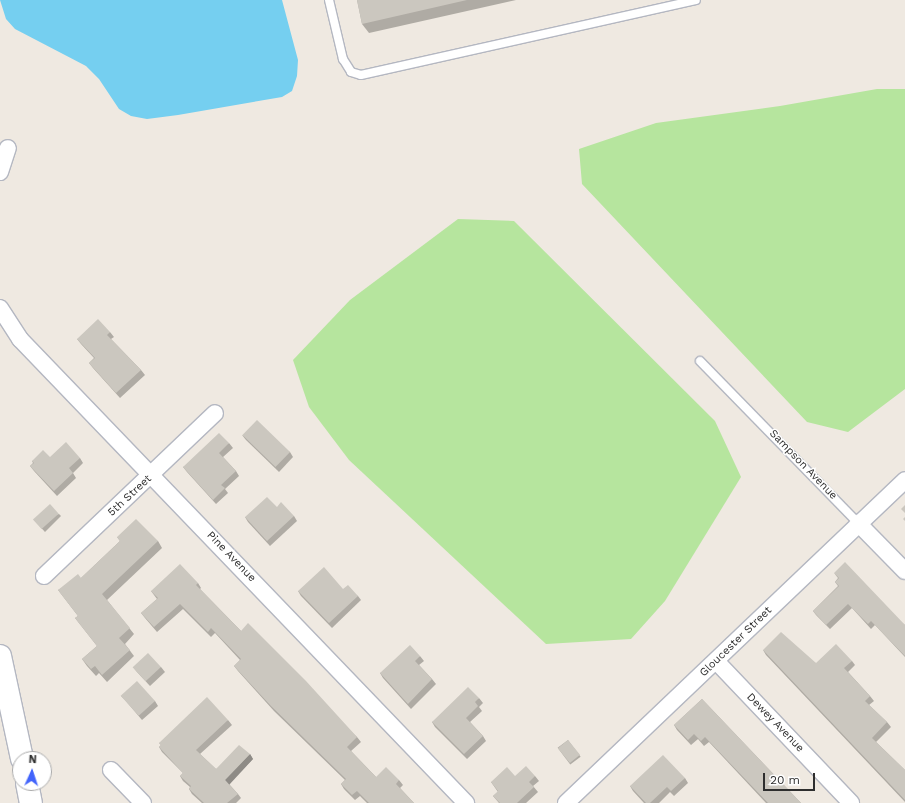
<!DOCTYPE html>
<html>
<head>
<meta charset="utf-8">
<style>
	body { margin:0 }
	#map { position:relative; width:905px; height:803px; overflow:hidden; background:#efe9e1; font-family:"Work Sans",sans-serif }
	div>[style] { position:absolute }
	[style*='--x'] { left:calc(var(--x)*1px); top:calc(var(--y)*1px); width:calc(var(--w)*1px); rotate:calc(var(--a)*1deg) }
	.green>* { inset:0; background:#b6e59e }
	.water>* { inset:0; background:#75cff0 }
	.roads { filter:drop-shadow(1px 0 #b4b7c1) drop-shadow(-1px 0 #b4b7c1) drop-shadow(0 1px #b4b7c1) drop-shadow(0 -1px #b4b7c1) }
	.lane>* { height:8px; margin:-4px; padding:0 4px; transform-origin:4px; border-radius:4px; background:#fff }
	.street>* { height:16px; margin:-8px; padding:0 8px; transform-origin:8px; border-radius:8px; background:#fff }
	.secondary>* { height:22px; margin:-11px; padding:0 11px; transform-origin:11px; border-radius:11px; background:#fff }
	.wall>* { inset:0; background:#afaba4; transform-origin:0 0 }
	.shaded-wall>* { inset:0; background:#8e8b86 }
	.building>* { inset:0; background:#cbc7bf; transform-origin:0 0 }
	span { translate:-50% -50%; white-space:nowrap; text-align:center; line-height:1.15; -webkit-text-stroke:3px #fff; paint-order:stroke }
	.street-label { font-size:11px; color:#2e2e2e }
	.north { position:absolute; left:12px; top:751px; width:40px; height:40px; box-sizing:border-box; background:#fff; border:1px solid #ababab; border-radius:50%; rotate:3deg; font-size:11px; font-weight:700; line-height:16px; text-align:center; color:#2e2e2e }
	.north::after { content:''; display:block; margin:auto; width:14px; height:18px; background:#4264fb; clip-path:polygon(50% 0,100% 100%,50% 72%,0 100%) }
	.scale { position:absolute; left:763px; top:773px; width:52px; height:18px; box-sizing:border-box; border:2px solid #2e2e2e; border-top:0; padding-left:5px; font-size:12px; line-height:14px; white-space:nowrap; color:#2e2e2e; -webkit-text-stroke:3px #fff; paint-order:stroke }
</style>
</head>
<body>
<div id="map">
	<div class="green">
		<div style="clip-path:polygon(877px 89px,905px 89px,905px 389px,848px 432px,807px 422px,582px 184px,579px 149px,656px 123px,780px 106px)"></div>
		<div style="clip-path:polygon(458px 219px,514px 221px,715px 421px,741px 477px,665px 601px,631px 639px,546px 644px,349px 460px,309px 407px,293px 360px,350px 300px)"></div>
	</div>
	<div class="water">
		<div style="clip-path:polygon(0 0,282px 0,298px 60px,297px 76px,292px 91px,282px 97px,178px 115px,147px 119px,131px 116px,119px 109px,99px 79px,86px 66px,15px 29px,6px 19px)"></div>
	</div>
	<div class="roads">
		<div class="lane">
			<div style="--x:329;--y:0;--w:61;--a:76.7"></div>
			<div style="--x:343;--y:59;--w:15;--a:58"></div>
			<div style="--x:351;--y:72;--w:10;--a:17"></div>
			<div style="--x:361;--y:75;--w:343;--a:-12.6"></div>
			<div style="--x:700;--y:361;--w:226;--a:45.7"></div>
		</div>
		<div class="street">
			<div style="--x:0;--y:172;--w:25;--a:-72"></div>
			<div style="--x:0;--y:308;--w:37;--a:57"></div>
			<div style="--x:20;--y:339;--w:644;--a:46.13"></div>
			<div style="--x:858;--y:523;--w:67;--a:45.6"></div>
			<div style="--x:44;--y:576;--w:236;--a:-43.6"></div>
			<div style="--x:716;--y:661;--w:196;--a:46.4"></div>
			<div style="--x:111;--y:770;--w:46;--a:45.9"></div>
			<div style="--x:566;--y:803;--w:468;--a:-43.6"></div>
		</div>
		<div class="secondary">
			<div style="--x:0;--y:656;--w:105;--a:77.9"></div>
			<div style="--x:27;--y:783;--w:20;--a:79"></div>
		</div>
	</div>
	<div class="wall">
		<div style="clip-path:polygon(357px 0,516px 0,369px 33px,362px 24px)"></div>
		<div style="clip-path:polygon(110px 332px,114px 337px,111px 339px,141px 370px,145px 375px,120px 398px,93px 368px,89px 363px,94px 358px,81px 344px,77px 339px)"></div>
		<div style="clip-path:polygon(242px 435px,290px 452px,293px 457px,279px 472px,246px 440px)"></div>
		<div style="clip-path:polygon(229px 443px,233px 448px,223px 457px,236px 471px,239px 476px,225px 489px,228px 493px,216px 504px,187px 472px,183px 467px)"></div>
		<div style="clip-path:polygon(50px 457px,80px 458px,83px 463px,73px 473px,76px 478px,57px 496px,34px 471px,30px 466px,33px 463px,32px 461px)"></div>
		<div style="clip-path:polygon(59px 514px,61px 516px,45px 532px,34px 520px)"></div>
		<div style="clip-path:polygon(294px 516px,297px 521px,270px 546px,248px 522px,245px 517px)"></div>
		<div style="clip-path:polygon(117px 537px,158px 541px,162px 548px,107px 600px,134px 634px,125px 644px,134px 656px,107px 682px,99px 673px,96px 676px,87px 666px,82px 659px,97px 646px,75px 618px,78px 616px,58px 590px,81px 578px,120px 541px)"></div>
		<div style="clip-path:polygon(834px 573px,905px 625px,905px 657px,875px 625px,871px 629px,852px 608px,830px 629px,816px 615px,813px 611px,838px 586px,835px 582px,838px 578px)"></div>
		<div style="clip-path:polygon(198px 583px,201px 588px,200px 589px,241px 631px,357px 737px,361px 742px,351px 751px,376px 777px,399px 780px,403px 785px,400px 788px,414px 803px,367px 803px,360px 796px,355px 800px,344px 789px,341px 784px,345px 780px,274px 711px,238px 671px,234px 666px,240px 660px,215px 633px,211px 637px,183px 609px,157px 632px,145px 618px,141px 613px,157px 599px,151px 591px)"></div>
		<div style="clip-path:polygon(343px 589px,358px 596px,361px 600px,332px 628px,301px 596px,298px 591px)"></div>
		<div style="clip-path:polygon(763px 650px,816px 663px,852px 661px,855px 665px,848px 672px,870px 696px,874px 701px,869px 705px,887px 722px,891px 727px,876px 742px,905px 770px,905px 802px,766px 655px)"></div>
		<div style="clip-path:polygon(420px 656px,424px 661px,419px 665px,432px 679px,436px 684px,411px 709px,383px 678px,380px 673px)"></div>
		<div style="clip-path:polygon(133px 667px,161px 667px,165px 672px,150px 686px,137px 672px)"></div>
		<div style="clip-path:polygon(121px 696px,155px 701px,158px 706px,142px 720px,125px 700px)"></div>
		<div style="clip-path:polygon(479px 698px,483px 703px,479px 707px,482px 711px,470px 722px,483px 736px,486px 741px,467px 759px,435px 727px,432px 722px)"></div>
		<div style="clip-path:polygon(702px 699px,801px 803px,766px 803px,709px 742px,704px 746px,698px 739px,691px 745px,677px 730px,674px 725px)"></div>
		<div style="clip-path:polygon(228px 720px,232px 725px,200px 754px,216px 769px,250px 754px,253px 759px,229px 784px,238px 794px,241px 798px,236px 803px,202px 803px,192px 794px,189px 789px,190px 787px,183px 781px,180px 776px,183px 773px,162px 752px,159px 747px,161px 745px,159px 743px)"></div>
		<div style="left:568px;top:740px;width:21px;height:13px;rotate:53deg"></div>
		<div style="clip-path:polygon(515px 776px,535px 776px,539px 781px,533px 786px,538px 792px,526px 803px,499px 803px,493px 796px,498px 792px,491px 782px)"></div>
		<div style="clip-path:polygon(685px 778px,688px 783px,674px 796px,670px 792px,659px 803px,644px 803px,633px 791px,630px 786px)"></div>
	</div>
	<div class="shaded-wall">
		<div style="clip-path:polygon(250px 754px,253px 759px,229px 785px,225px 780px)"></div>
	</div>
	<div class="building">
		<div style="clip-path:polygon(357px 0,467px 0,362px 24px)"></div>
		<div style="clip-path:polygon(98px 319px,110px 332px,107px 335px,141px 370px,116px 393px,89px 363px,95px 358px,77px 339px)"></div>
		<div style="left:257px;top:420px;width:46px;height:21px;rotate:44deg"></div>
		<div style="clip-path:polygon(219px 433px,229px 443px,219px 453px,236px 471px,221px 485px,225px 488px,213px 500px,183px 467px)"></div>
		<div style="clip-path:polygon(66px 442px,80px 458px,69px 468px,73px 473px,54px 491px,30px 466px,34px 463px,32px 461px,43px 450px,50px 457px)"></div>
		<div style="clip-path:polygon(267px 497px,277px 507px,281px 502px,294px 516px,267px 541px,245px 517px)"></div>
		<div style="left:50px;top:504px;width:13px;height:23px;rotate:48deg"></div>
		<div style="clip-path:polygon(905px 505px,905px 513px,901px 509px)"></div>
		<div style="clip-path:polygon(905px 517px,905px 521px,903px 519px)"></div>
		<div style="clip-path:polygon(136px 519px,158px 541px,102px 594px,130px 628px,119px 638px,130px 650px,102px 675px,95px 666px,91px 669px,82px 659px,97px 646px,75px 618px,78px 616px,58px 590px,78px 574px,81px 578px,120px 541px,117px 537px)"></div>
		<div style="clip-path:polygon(845px 562px,905px 625px,905px 656px,871px 621px,868px 624px,848px 604px,826px 625px,813px 611px,839px 586px,835px 582px,839px 578px,834px 573px)"></div>
		<div style="clip-path:polygon(180px 564px,198px 583px,196px 585px,241px 631px,248px 623px,306px 681px,357px 737px,347px 747px,376px 777px,386px 767px,399px 780px,396px 784px,414px 803px,369px 803px,357px 791px,352px 795px,341px 784px,346px 779px,271px 706px,234px 666px,241px 659px,211px 628px,208px 632px,180px 604px,154px 627px,141px 613px,158px 598px,151px 591px)"></div>
		<div style="clip-path:polygon(324px 567px,343px 589px,348px 585px,358px 596px,329px 623px,298px 591px)"></div>
		<div style="clip-path:polygon(781px 632px,816px 663px,836px 644px,852px 661px,844px 668px,870px 696px,865px 701px,887px 722px,872px 738px,905px 770px,905px 800px,763px 650px)"></div>
		<div style="clip-path:polygon(410px 645px,420px 656px,415px 661px,432px 679px,408px 704px,380px 673px)"></div>
		<div style="left:148px;top:653px;width:19px;height:21px;rotate:47deg"></div>
		<div style="left:137px;top:681px;width:27px;height:22px;rotate:48deg"></div>
		<div style="clip-path:polygon(468px 687px,479px 698px,475px 702px,478px 706px,466px 718px,483px 736px,464px 754px,432px 722px)"></div>
		<div style="clip-path:polygon(207px 697px,228px 720px,196px 750px,216px 769px,239px 745px,250px 754px,225px 780px,238px 794px,227px 803px,204px 803px,189px 789px,191px 786px,180px 776px,183px 773px,159px 747px,161px 745px,159px 743px)"></div>
		<div style="clip-path:polygon(702px 699px,801px 803px,768px 803px,705px 737px,701px 741px,694px 734px,688px 740px,674px 725px)"></div>
		<div style="left:568px;top:740px;width:19px;height:13px;rotate:51deg"></div>
		<div style="clip-path:polygon(663px 755px,685px 778px,671px 791px,667px 787px,650px 803px,646px 803px,630px 786px)"></div>
		<div style="clip-path:polygon(526px 766px,535px 776px,529px 782px,534px 787px,517px 803px,500px 803px,493px 796px,498px 791px,491px 782px,507px 767px,515px 776px)"></div>
	</div>
	<div class="street-label">
		<span style="left:803px;top:465px;rotate:46deg">Sampson Avenue</span>
		<span style="left:130px;top:496px;rotate:-43deg">5th Street</span>
		<span style="left:231px;top:557px;rotate:46deg">Pine Avenue</span>
		<span style="left:736px;top:642px;rotate:-44deg">Gloucester Street</span>
		<span style="left:775px;top:723px;rotate:46deg">Dewey Avenue</span>
	</div>
	<div class="north">N</div>
	<div class="scale">20 m</div>
</div>
</body>
</html>
